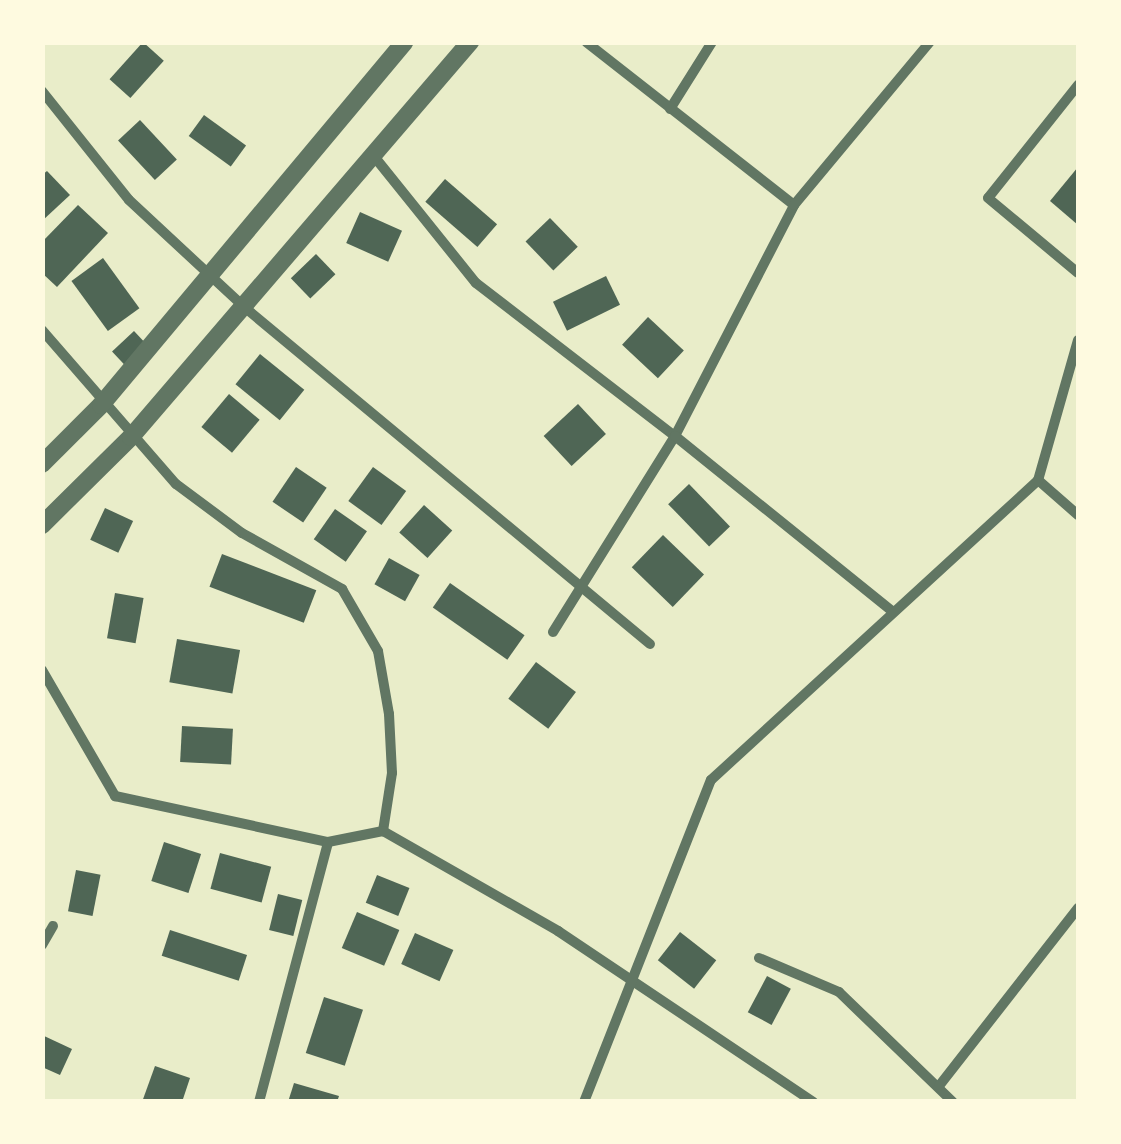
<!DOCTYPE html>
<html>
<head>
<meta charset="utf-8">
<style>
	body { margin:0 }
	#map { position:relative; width:1121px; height:1144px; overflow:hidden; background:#e9edc9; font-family:"PT Sans",sans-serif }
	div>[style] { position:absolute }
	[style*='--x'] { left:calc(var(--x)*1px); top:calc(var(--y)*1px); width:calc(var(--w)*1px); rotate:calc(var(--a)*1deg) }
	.building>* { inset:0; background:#4f6655; transform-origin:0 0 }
	.minor>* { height:10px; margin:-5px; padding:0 5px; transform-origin:5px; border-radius:5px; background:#617663 }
	.tertiary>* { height:18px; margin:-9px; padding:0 9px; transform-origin:9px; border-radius:9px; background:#617663 }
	span { translate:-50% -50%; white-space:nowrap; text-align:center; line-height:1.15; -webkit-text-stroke:8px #fefae0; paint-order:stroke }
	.frame { position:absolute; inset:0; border:45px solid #fefae0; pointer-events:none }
</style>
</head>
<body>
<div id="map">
	<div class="building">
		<div style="left:143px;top:42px;width:28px;height:50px;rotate:42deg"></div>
		<div style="left:204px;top:115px;width:52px;height:26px;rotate:36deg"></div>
		<div style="left:140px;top:120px;width:54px;height:30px;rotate:47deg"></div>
		<div style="clip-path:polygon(1078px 167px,1078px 225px,1050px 201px)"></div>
		<div style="clip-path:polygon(47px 171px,70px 195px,42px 221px,42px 175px)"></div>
		<div style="left:445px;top:179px;width:69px;height:30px;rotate:41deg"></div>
		<div style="clip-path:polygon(78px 205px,108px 233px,57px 287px,42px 273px,42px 242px)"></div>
		<div style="left:360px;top:212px;width:46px;height:34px;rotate:24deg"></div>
		<div style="left:550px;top:218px;width:40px;height:34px;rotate:46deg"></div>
		<div style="left:316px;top:254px;width:28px;height:35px;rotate:46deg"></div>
		<div style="left:103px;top:258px;width:62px;height:39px;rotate:54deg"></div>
		<div style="left:606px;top:276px;width:32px;height:59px;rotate:64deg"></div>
		<div style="left:648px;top:317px;width:49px;height:38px;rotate:43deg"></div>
		<div style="left:134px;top:331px;width:22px;height:30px;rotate:47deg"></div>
		<div style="left:260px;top:354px;width:57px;height:39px;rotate:39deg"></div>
		<div style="left:229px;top:394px;width:40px;height:43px;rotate:40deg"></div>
		<div style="left:578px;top:404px;width:41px;height:47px;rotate:47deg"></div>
		<div style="left:296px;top:467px;width:37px;height:42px;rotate:34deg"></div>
		<div style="left:373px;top:467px;width:41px;height:42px;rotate:36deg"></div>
		<div style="left:689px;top:484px;width:59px;height:29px;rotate:46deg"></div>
		<div style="left:424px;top:505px;width:38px;height:37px;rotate:42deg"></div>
		<div style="left:105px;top:508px;width:31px;height:35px;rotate:25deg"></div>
		<div style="left:335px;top:509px;width:39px;height:37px;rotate:35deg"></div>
		<div style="left:663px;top:535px;width:57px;height:45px;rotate:44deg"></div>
		<div style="left:222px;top:554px;width:101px;height:35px;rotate:21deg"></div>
		<div style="left:389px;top:558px;width:35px;height:30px;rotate:29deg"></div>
		<div style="left:450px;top:583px;width:91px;height:30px;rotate:35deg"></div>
		<div style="left:115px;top:593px;width:29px;height:46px;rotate:10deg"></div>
		<div style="left:177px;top:639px;width:64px;height:44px;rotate:10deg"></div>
		<div style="left:536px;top:662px;width:50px;height:46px;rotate:37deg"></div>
		<div style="left:182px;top:726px;width:51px;height:36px;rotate:3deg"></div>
		<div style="left:164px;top:842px;width:39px;height:41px;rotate:18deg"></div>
		<div style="left:220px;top:853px;width:53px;height:37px;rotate:15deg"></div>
		<div style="left:76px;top:870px;width:25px;height:42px;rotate:11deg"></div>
		<div style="left:377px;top:875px;width:35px;height:30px;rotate:22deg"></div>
		<div style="left:278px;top:894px;width:25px;height:37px;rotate:14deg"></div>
		<div style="left:357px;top:912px;width:46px;height:39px;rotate:23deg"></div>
		<div style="left:170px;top:930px;width:81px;height:27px;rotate:18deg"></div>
		<div style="left:680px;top:932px;width:46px;height:36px;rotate:38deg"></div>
		<div style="left:415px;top:933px;width:42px;height:34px;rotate:24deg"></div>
		<div style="left:767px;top:976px;width:27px;height:41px;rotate:28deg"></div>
		<div style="left:324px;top:997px;width:41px;height:59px;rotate:18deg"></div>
		<div style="clip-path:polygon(42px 1035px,72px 1049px,60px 1075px,42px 1067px)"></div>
		<div style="clip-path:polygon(155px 1066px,190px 1078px,182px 1102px,142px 1102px)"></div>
		<div style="clip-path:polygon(294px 1083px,339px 1096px,337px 1102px,288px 1102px)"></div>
	</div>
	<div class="minor">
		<div style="--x:1078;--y:85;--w:144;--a:128.5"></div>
		<div style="--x:988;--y:198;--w:117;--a:39.8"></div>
		<div style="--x:42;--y:91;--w:139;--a:51.4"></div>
		<div style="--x:129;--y:200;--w:156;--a:42.9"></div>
		<div style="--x:243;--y:306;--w:529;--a:39.71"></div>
		<div style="--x:670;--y:109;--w:79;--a:-57.9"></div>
		<div style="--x:373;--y:155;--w:164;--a:51.2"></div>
		<div style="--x:476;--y:283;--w:251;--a:37.6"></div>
		<div style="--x:675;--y:436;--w:260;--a:-62.7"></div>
		<div style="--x:794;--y:205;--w:264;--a:-141.9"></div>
		<div style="--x:794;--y:205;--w:212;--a:-50.2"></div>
		<div style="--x:42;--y:330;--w:204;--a:49"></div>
		<div style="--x:176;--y:484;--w:82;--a:36.6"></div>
		<div style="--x:242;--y:533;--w:115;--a:29.2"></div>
		<div style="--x:342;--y:589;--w:72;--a:59.9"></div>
		<div style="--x:378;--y:651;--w:64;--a:80.1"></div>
		<div style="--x:389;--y:714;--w:59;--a:87.1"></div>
		<div style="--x:392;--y:773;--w:59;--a:98.8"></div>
		<div style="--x:1078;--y:340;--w:146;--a:105.9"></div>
		<div style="--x:1038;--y:480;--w:53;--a:41.2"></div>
		<div style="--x:553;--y:632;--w:231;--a:-58.1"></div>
		<div style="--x:675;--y:436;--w:279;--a:38.9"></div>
		<div style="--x:42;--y:670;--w:146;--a:59.9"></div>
		<div style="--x:115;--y:796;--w:218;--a:12.2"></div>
		<div style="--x:328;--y:842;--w:56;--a:-11.3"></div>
		<div style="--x:383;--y:831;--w:202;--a:29.7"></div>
		<div style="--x:558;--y:931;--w:307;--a:33.8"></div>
		<div style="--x:42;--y:945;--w:22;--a:-60"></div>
		<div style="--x:759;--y:958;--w:87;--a:23"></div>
		<div style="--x:839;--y:992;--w:158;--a:44"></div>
		<div style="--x:939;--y:1086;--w:226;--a:-52"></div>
		<div style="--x:259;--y:1102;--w:269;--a:-75.1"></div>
		<div style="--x:584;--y:1102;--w:346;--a:-68.5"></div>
		<div style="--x:711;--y:780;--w:444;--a:-42.5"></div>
	</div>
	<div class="tertiary">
		<div style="--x:42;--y:464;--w:83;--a:-45"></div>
		<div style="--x:101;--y:405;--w:473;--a:-50.1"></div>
		<div style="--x:42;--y:525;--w:125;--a:-44.7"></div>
		<div style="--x:131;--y:437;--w:521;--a:-49.36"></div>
	</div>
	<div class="frame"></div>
</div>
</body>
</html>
